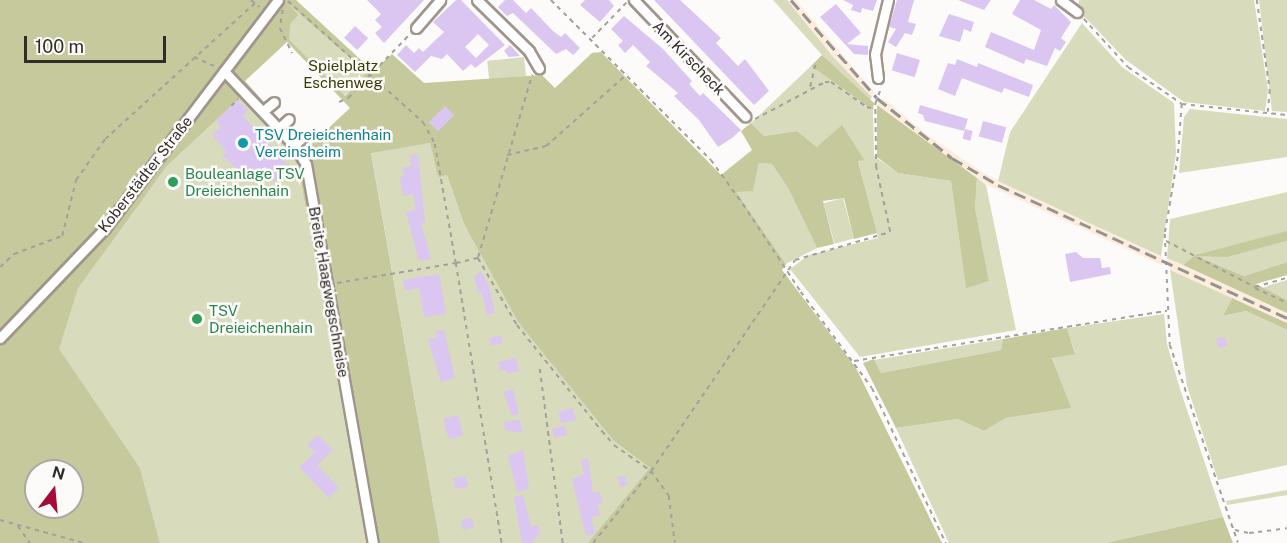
<!DOCTYPE html>
<html>
<head>
<meta charset="utf-8">
<style>
	body { margin:0 }
	#map { position:relative; width:1287px; height:543px; overflow:hidden; background:#fdfbf9; font-family:"Public Sans",sans-serif }
	div>[style] { position:absolute }
	[style*='--x'] { left:calc(var(--x)*1px); top:calc(var(--y)*1px); width:calc(var(--w)*1px); rotate:calc(var(--a)*1deg) }
	.built>* { inset:0; background:#feecdc }
	.green>* { inset:0; background:#d8dbbc; transform-origin:0 0 }
	.forest>* { inset:0; background:#c5c99c }
	.building>* { inset:0; background:#dac6f0; transform-origin:0 0 }
	.path>* { height:1.5px; margin-top:-0.75px; transform-origin:0; background:repeating-linear-gradient(90deg,#a3a09d 0 4.5px,transparent 0 9px) }
	.roads { filter:drop-shadow(2px 0 #a0958c) drop-shadow(-2px 0 #a0958c) drop-shadow(0 2px #a0958c) drop-shadow(0 -2px #a0958c) }
	.minor>* { height:9px; margin:-4.5px; padding:0 4.5px; transform-origin:4.5px; border-radius:4.5px; background:#fff }
	.rail>* { height:3px; margin-top:-1.5px; transform-origin:0; background:repeating-linear-gradient(90deg,#95928f 0 12px,transparent 0 18px) }
	.dots>* { width:16px; height:16px; translate:-50% -50%; box-sizing:border-box; border:3px solid #fdfbf9; border-radius:50% }
	span { translate:-50% -50%; white-space:nowrap; text-align:center; line-height:1.15; -webkit-text-stroke:5px #fdfbf9; paint-order:stroke }
	.street-label { font-size:15px; color:#302c28 }
	.park-label { font-size:15px; color:#383b02 }
	.culture-label { font-size:15px; color:#0d838f }
	.left { translate:0 -50%; text-align:left }
	.leisure-label { font-size:15px; color:#27864d }
	.north { position:absolute; left:24px; top:459px; width:60px; height:60px; box-sizing:border-box; background:#fdfbf9; border:2px solid #aba8a5; border-radius:50%; rotate:16deg; font-size:16px; font-weight:700; line-height:24px; text-align:center; color:#302c28 }
	.north::after { content:''; display:block; margin:auto; width:21px; height:27px; background:#a60c39; clip-path:polygon(50% 0,100% 100%,50% 72%,0 100%) }
	.scale { position:absolute; left:24px; top:36px; width:142px; height:27px; box-sizing:border-box; border:3px solid #302c28; border-top:0; padding-left:8px; font-size:18px; line-height:21px; white-space:nowrap; color:#302c28; -webkit-text-stroke:4px #fdfbf9; paint-order:stroke }
</style>
</head>
<body>
<div id="map">
	<div class="built">
		<div style="clip-path:polygon(787px 0,796px 0,874px 92px,872px 97px,834px 58px)"></div>
		<div style="clip-path:polygon(883px 98px,926px 134px,985px 174px,1161px 256px,1162px 265px,987px 185px,877px 105px)"></div>
		<div style="clip-path:polygon(1167px 258px,1287px 313px,1287px 323px,1170px 270px)"></div>
	</div>
	<div class="green">
		<div style="clip-path:polygon(773px 0,787px 0,834px 58px,872px 97px,870px 100px,822px 55px)"></div>
		<div style="clip-path:polygon(1079px 0,1254px 0,1268px 90px,1265px 111px,1184px 102px,1126px 60px,1078px 10px)"></div>
		<div style="clip-path:polygon(1259px 0,1287px 0,1287px 112px,1272px 111px)"></div>
		<div style="clip-path:polygon(288px 2px,366px 74px,344px 96px,289px 39px)"></div>
		<div style="clip-path:polygon(1082px 23px,1122px 67px,1174px 103px,1176px 154px,1161px 256px,998px 181px,1010px 132px)"></div>
		<div style="left:524px;top:57px;width:19px;height:37px;rotate:84deg"></div>
		<div style="clip-path:polygon(811px 66px,873px 110px,874px 156px,898px 173px,951px 181px,966px 287px,989px 281px,975px 208px,977px 178px,986px 185px,1016px 330px,860px 357px,790px 269px,809px 255px,878px 238px,858px 160px,863px 160px,817px 147px,797px 131px,764px 136px,751px 123px)"></div>
		<div style="clip-path:polygon(241px 97px,296px 156px,368px 543px,160px 543px,140px 468px,58px 349px,77px 288px,167px 166px)"></div>
		<div style="clip-path:polygon(1190px 109px,1287px 119px,1287px 157px,1179px 173px,1184px 117px)"></div>
		<div style="clip-path:polygon(430px 143px,438px 176px,447px 175px,464px 224px,483px 255px,614px 441px,651px 469px,588px 543px,440px 543px,371px 152px)"></div>
		<div style="clip-path:polygon(759px 163px,772px 164px,788px 188px,817px 248px,786px 264px,735px 191px,753px 191px)"></div>
		<div style="clip-path:polygon(1287px 192px,1287px 232px,1199px 254px,1228px 257px,1287px 241px,1287px 262px,1244px 276px,1195px 255px,1183px 265px,1167px 258px,1170px 219px)"></div>
		<div style="left:843px;top:198px;width:42px;height:20px;rotate:75deg"></div>
		<div style="clip-path:polygon(1170px 270px,1232px 298px,1223px 316px,1246px 311px,1287px 330px,1287px 465px,1218px 480px,1187px 386px)"></div>
		<div style="clip-path:polygon(1287px 280px,1287px 300px,1263px 288px,1270px 285px)"></div>
		<div style="clip-path:polygon(1164px 314px,1167px 344px,1180px 389px,1223px 517px,1105px 543px,949px 543px,896px 428px,958px 419px,984px 431px,1006px 418px,1070px 408px,1052px 357px,1075px 353px,1067px 328px)"></div>
		<div style="clip-path:polygon(1003px 339px,1001px 350px,881px 373px,874px 360px)"></div>
		<div style="clip-path:polygon(1287px 490px,1287px 495px,1227px 505px,1226px 501px)"></div>
	</div>
	<div class="forest">
		<div style="clip-path:polygon(evenodd,0 0,296px 0,373px 71px,392px 54px,424px 83px,542px 75px,555px 88px,592px 53px,601px 52px,721px 175px,752px 150px,741px 131px,751px 123px,764px 136px,797px 131px,817px 147px,842px 125px,864px 160px,858px 161px,877px 233px,854px 239px,844px 198px,823px 201px,834px 244px,817px 248px,788px 188px,772px 164px,759px 163px,753px 191px,736px 192px,786px 264px,782px 270px,856px 368px,942px 543px,588px 543px,650px 468px,614px 441px,519px 323px,464px 224px,447px 175px,438px 177px,430px 143px,371px 153px,440px 543px,368px 543px,296px 156px,241px 97px,167px 166px,78px 288px,59px 349px,140px 468px,160px 543px,0 543px,0 0,288px 3px,366px 73px,345px 96px,289px 39px,290px 24px,298px 15px,288px 3px,0 0,287px 42px,350px 108px,306px 149px,245px 81px,287px 42px,0 0,36px 471px,72px 471px,72px 507px,36px 507px,36px 471px)"></div>
		<div style="clip-path:polygon(822px 55px,874px 103px,873px 110px,811px 66px)"></div>
		<div style="clip-path:polygon(877px 105px,977px 178px,975px 208px,989px 281px,966px 288px,951px 181px,898px 173px,877px 157px)"></div>
		<div style="clip-path:polygon(1287px 231px,1287px 241px,1228px 257px,1197px 256px,1244px 276px,1287px 262px,1287px 275px,1256px 284px,1287px 300px,1287px 313px,1183px 265px,1195px 255px)"></div>
		<div style="clip-path:polygon(1232px 298px,1287px 323px,1287px 330px,1246px 311px,1223px 316px)"></div>
		<div style="clip-path:polygon(1067px 328px,1075px 354px,1052px 358px,1071px 408px,1006px 418px,984px 431px,958px 419px,896px 428px,863px 363px,874px 359px,881px 373px,1001px 350px,1003px 339px)"></div>
		<div style="clip-path:polygon(1223px 517px,1233px 543px,1105px 543px)"></div>
	</div>
	<div class="building">
		<div style="clip-path:polygon(367px 0,424px 0,384px 43px,375px 33px,382px 27px,375px 20px,381px 14px)"></div>
		<div style="clip-path:polygon(evenodd,456px 0,461px 0,505px 45px,475px 68px,471px 64px,463px 71px,447px 54px,442px 59px,431px 56px,415px 72px,397px 55px,406px 45px,414px 53px,419px 48px,423px 52px,444px 32px,433px 22px,456px 0,478px 34px,489px 45px,476px 58px,465px 47px,478px 34px)"></div>
		<div style="clip-path:polygon(505px 0,513px 0,526px 13px,531px 8px,553px 31px,561px 37px,565px 33px,580px 48px,573px 55px,566px 49px,556px 54px,513px 13px,507px 16px,498px 7px)"></div>
		<div style="clip-path:polygon(585px 0,609px 0,614px 6px,600px 22px,580px 5px)"></div>
		<div style="clip-path:polygon(654px 0,680px 0,721px 38px,716px 43px,738px 66px,745px 59px,769px 91px,754px 105px)"></div>
		<div style="clip-path:polygon(843px 0,877px 0,873px 11px,862px 8px,861px 13px,851px 10px,853px 5px)"></div>
		<div style="clip-path:polygon(897px 0,914px 0,908px 22px,916px 24px,912px 35px,905px 33px,896px 47px,888px 42px,896px 29px,889px 27px)"></div>
		<div style="clip-path:polygon(958px 0,991px 0,984px 10px)"></div>
		<div style="clip-path:polygon(1020px 0,1034px 0,1051px 9px,1054px 5px,1071px 22px,1061px 38px,1066px 42px,1060px 51px,1055px 48px,1047px 66px,1026px 59px,1024px 64px,985px 47px,991px 32px,1034px 50px,1041px 30px,1012px 14px)"></div>
		<div style="clip-path:polygon(836px 4px,861px 33px,847px 44px,868px 46px,868px 55px,854px 54px,820px 17px)"></div>
		<div style="clip-path:polygon(949px 14px,974px 22px,971px 32px,964px 29px,960px 42px,939px 36px)"></div>
		<div style="clip-path:polygon(624px 16px,663px 49px,692px 81px,689px 84px,700px 96px,703px 93px,741px 130px,732px 138px,718px 147px,699px 120px,674px 96px,678px 93px,646px 66px,650px 62px,633px 45px,625px 53px,618px 45px,623px 41px,611px 29px)"></div>
		<div style="left:355px;top:26px;width:18px;height:16px;rotate:43deg"></div>
		<div style="clip-path:polygon(510px 45px,520px 56px,509px 57px,504px 51px)"></div>
		<div style="left:897px;top:53px;width:24px;height:18px;rotate:17deg"></div>
		<div style="clip-path:polygon(957px 59px,977px 67px,978px 63px,1033px 85px,1029px 97px,1004px 88px,1002px 93px,962px 78px,955px 96px,938px 89px,948px 63px,955px 65px)"></div>
		<div style="clip-path:polygon(238px 100px,248px 111px,243px 116px,289px 167px,274px 182px,262px 169px,249px 180px,222px 155px,226px 151px,212px 135px,221px 127px,216px 120px)"></div>
		<div style="clip-path:polygon(920px 105px,968px 119px,964px 131px,925px 121px,923px 115px,918px 113px)"></div>
		<div style="left:445px;top:106px;width:13px;height:23px;rotate:45deg"></div>
		<div style="left:983px;top:121px;width:24px;height:16px;rotate:15deg"></div>
		<div style="left:965px;top:129px;width:8px;height:10px;rotate:14deg"></div>
		<div style="clip-path:polygon(418px 154px,425px 223px,421px 223px,431px 259px,419px 261px,406px 212px,416px 209px,413px 194px,403px 196px,400px 177px,404px 176px,402px 168px,411px 166px,410px 156px)"></div>
		<div style="clip-path:polygon(1076px 252px,1083px 258px,1100px 258px,1102px 268px,1110px 267px,1111px 274px,1070px 282px,1065px 254px)"></div>
		<div style="clip-path:polygon(481px 272px,489px 286px,495px 313px,487px 315px,482px 293px,478px 293px,474px 276px)"></div>
		<div style="clip-path:polygon(439px 274px,446px 314px,424px 317px,419px 288px,405px 291px,403px 280px)"></div>
		<div style="clip-path:polygon(444px 330px,455px 377px,441px 383px,428px 339px,437px 338px,436px 331px)"></div>
		<div style="left:501px;top:335px;width:8px;height:12px;rotate:76deg"></div>
		<div style="left:1225px;top:337px;width:9px;height:9px;rotate:77deg"></div>
		<div style="clip-path:polygon(516px 358px,519px 371px,507px 374px,506px 369px,500px 371px,498px 362px)"></div>
		<div style="clip-path:polygon(513px 389px,519px 414px,512px 416px,503px 392px)"></div>
		<div style="left:573px;top:408px;width:12px;height:15px;rotate:76deg"></div>
		<div style="left:458px;top:415px;width:21px;height:15px;rotate:76deg"></div>
		<div style="clip-path:polygon(520px 420px,523px 433px,505px 430px,504px 422px)"></div>
		<div style="left:565px;top:426px;width:9px;height:13px;rotate:77deg"></div>
		<div style="clip-path:polygon(318px 435px,333px 450px,317px 465px,339px 488px,329px 498px,299px 467px,315px 453px,307px 445px)"></div>
		<div style="clip-path:polygon(523px 450px,529px 489px,517px 492px,508px 456px)"></div>
		<div style="clip-path:polygon(588px 458px,593px 493px,600px 492px,603px 503px,597px 504px,600px 515px,591px 517px,595px 534px,586px 536px,572px 479px,584px 474px,581px 460px)"></div>
		<div style="left:466px;top:476px;width:11px;height:13px;rotate:80deg"></div>
		<div style="clip-path:polygon(626px 476px,627px 485px,620px 487px,618px 477px)"></div>
		<div style="clip-path:polygon(523px 495px,531px 527px,538px 525px,540px 533px,532px 543px,522px 543px,518px 521px,514px 497px)"></div>
		<div style="left:472px;top:518px;width:10px;height:11px;rotate:79deg"></div>
	</div>
	<div class="path">
		<div style="--x:251;--y:0;--w:11;--a:38"></div>
		<div style="--x:551;--y:0;--w:226;--a:45"></div>
		<div style="--x:711;--y:160;--w:54;--a:54"></div>
		<div style="--x:743;--y:204;--w:105;--a:56.6"></div>
		<div style="--x:801;--y:292;--w:119;--a:53.5"></div>
		<div style="--x:872;--y:388;--w:172;--a:64.5"></div>
		<div style="--x:1257;--y:0;--w:91;--a:81.8"></div>
		<div style="--x:1270;--y:90;--w:22;--a:95"></div>
		<div style="--x:288;--y:1;--w:181;--a:41.9"></div>
		<div style="--x:423;--y:122;--w:25;--a:61"></div>
		<div style="--x:435;--y:144;--w:121;--a:80"></div>
		<div style="--x:456;--y:263;--w:23;--a:-13"></div>
		<div style="--x:478;--y:258;--w:78;--a:59.8"></div>
		<div style="--x:517;--y:325;--w:136;--a:51.3"></div>
		<div style="--x:602;--y:431;--w:18;--a:49"></div>
		<div style="--x:614;--y:445;--w:45;--a:35.1"></div>
		<div style="--x:651;--y:471;--w:31;--a:54"></div>
		<div style="--x:669;--y:496;--w:47;--a:82.7"></div>
		<div style="--x:283;--y:10;--w:18;--a:99"></div>
		<div style="--x:280;--y:28;--w:28;--a:64"></div>
		<div style="--x:1084;--y:19;--w:65;--a:47.5"></div>
		<div style="--x:1128;--y:67;--w:65;--a:34.4"></div>
		<div style="--x:1182;--y:104;--w:106;--a:6"></div>
		<div style="--x:592;--y:38;--w:49;--a:-45.8"></div>
		<div style="--x:194;--y:57;--w:22;--a:24"></div>
		<div style="--x:810;--y:87;--w:23;--a:-77"></div>
		<div style="--x:339;--y:102;--w:10;--a:-24"></div>
		<div style="--x:348;--y:98;--w:88;--a:-45.9"></div>
		<div style="--x:1182;--y:104;--w:53;--a:94.3"></div>
		<div style="--x:1178;--y:157;--w:78;--a:99.6"></div>
		<div style="--x:1165;--y:234;--w:111;--a:87.4"></div>
		<div style="--x:1170;--y:345;--w:209;--a:71"></div>
		<div style="--x:231;--y:106;--w:10;--a:-45"></div>
		<div style="--x:755;--y:119;--w:79;--a:-27.9"></div>
		<div style="--x:825;--y:82;--w:6;--a:0"></div>
		<div style="--x:831;--y:82;--w:44;--a:34.8"></div>
		<div style="--x:867;--y:107;--w:8;--a:14"></div>
		<div style="--x:507;--y:155;--w:40;--a:-13"></div>
		<div style="--x:546;--y:146;--w:108;--a:-41.6"></div>
		<div style="--x:1166;--y:241;--w:100;--a:27.3"></div>
		<div style="--x:1255;--y:287;--w:33;--a:-16"></div>
		<div style="--x:478;--y:257;--w:190;--a:-73.5"></div>
		<div style="--x:0;--y:267;--w:19;--a:-43"></div>
		<div style="--x:14;--y:254;--w:51;--a:-20.6"></div>
		<div style="--x:62;--y:236;--w:58;--a:-76"></div>
		<div style="--x:76;--y:180;--w:50;--a:-54.7"></div>
		<div style="--x:105;--y:139;--w:202;--a:-42.2"></div>
		<div style="--x:337;--y:283;--w:121;--a:-9.5"></div>
		<div style="--x:456;--y:263;--w:284;--a:80.7"></div>
		<div style="--x:1255;--y:288;--w:35;--a:25"></div>
		<div style="--x:854;--y:361;--w:317;--a:-9.1"></div>
		<div style="--x:540;--y:369;--w:176;--a:82.5"></div>
		<div style="--x:0;--y:520;--w:87;--a:15.3"></div>
		<div style="--x:18;--y:526;--w:21;--a:55"></div>
		<div style="--x:1235;--y:530;--w:14;--a:12"></div>
		<div style="--x:1249;--y:533;--w:38;--a:-7"></div>
		<div style="--x:593;--y:543;--w:92;--a:-51.1"></div>
		<div style="--x:651;--y:471;--w:255;--a:-55.7"></div>
		<div style="--x:795;--y:260;--w:99;--a:-16.4"></div>
		<div style="--x:890;--y:232;--w:66;--a:-102.3"></div>
		<div style="--x:876;--y:168;--w:64;--a:-90.9"></div>
		<div style="--x:875;--y:104;--w:15;--a:-70"></div>
	</div>
	<div class="roads">
		<div class="minor">
			<div style="--x:477;--y:0;--w:73;--a:44.4"></div>
			<div style="--x:529;--y:51;--w:20;--a:60"></div>
			<div style="--x:634;--y:0;--w:161;--a:46.3"></div>
			<div style="--x:1061;--y:0;--w:20;--a:37"></div>
			<div style="--x:416;--y:28;--w:37;--a:-49"></div>
			<div style="--x:224;--y:71;--w:102;--a:46.6"></div>
			<div style="--x:294;--y:145;--w:22;--a:58"></div>
			<div style="--x:306;--y:164;--w:385;--a:80"></div>
			<div style="--x:878;--y:78;--w:24;--a:-97"></div>
			<div style="--x:875;--y:54;--w:56;--a:-76.5"></div>
			<div style="--x:263;--y:111;--w:14;--a:-39"></div>
			<div style="--x:279;--y:128;--w:13;--a:-42"></div>
			<div style="--x:294;--y:145;--w:13;--a:-42"></div>
			<div style="--x:0;--y:338;--w:152;--a:-46.3"></div>
			<div style="--x:105;--y:228;--w:286;--a:-52.8"></div>
		</div>
	</div>
	<div class="rail">
		<div style="--x:791;--y:0;--w:130;--a:48.7"></div>
		<div style="--x:877;--y:98;--w:96;--a:38.7"></div>
		<div style="--x:952;--y:158;--w:53;--a:30.4"></div>
		<div style="--x:998;--y:185;--w:318;--a:24.7"></div>
	</div>
	<div class="dots">
		<div style="left:243px;top:143px;background:#0f9aa8"></div>
		<div style="left:173px;top:182px;background:#2e9e5b"></div>
		<div style="left:197px;top:319px;background:#2e9e5b"></div>
	</div>
	<div class="street-label">
		<span style="left:689px;top:58px;rotate:46deg">Am Kirscheck</span>
		<span style="left:145px;top:174px;rotate:-52deg">Koberstädter Straße</span>
		<span style="left:329px;top:292px;rotate:80deg">Breite Haagwegschneise</span>
	</div>
	<div class="park-label">
		<span style="left:343px;top:74px">Spielplatz<br>Eschenweg</span>
	</div>
	<div class="culture-label">
		<span class="left" style="left:255px;top:143px">TSV Dreieichenhain<br>Vereinsheim</span>
	</div>
	<div class="leisure-label">
		<span class="left" style="left:185px;top:182px">Bouleanlage TSV<br>Dreieichenhain</span>
		<span class="left" style="left:209px;top:319px">TSV<br>Dreieichenhain</span>
	</div>
	<div class="north">N</div>
	<div class="scale">100 m</div>
</div>
</body>
</html>
